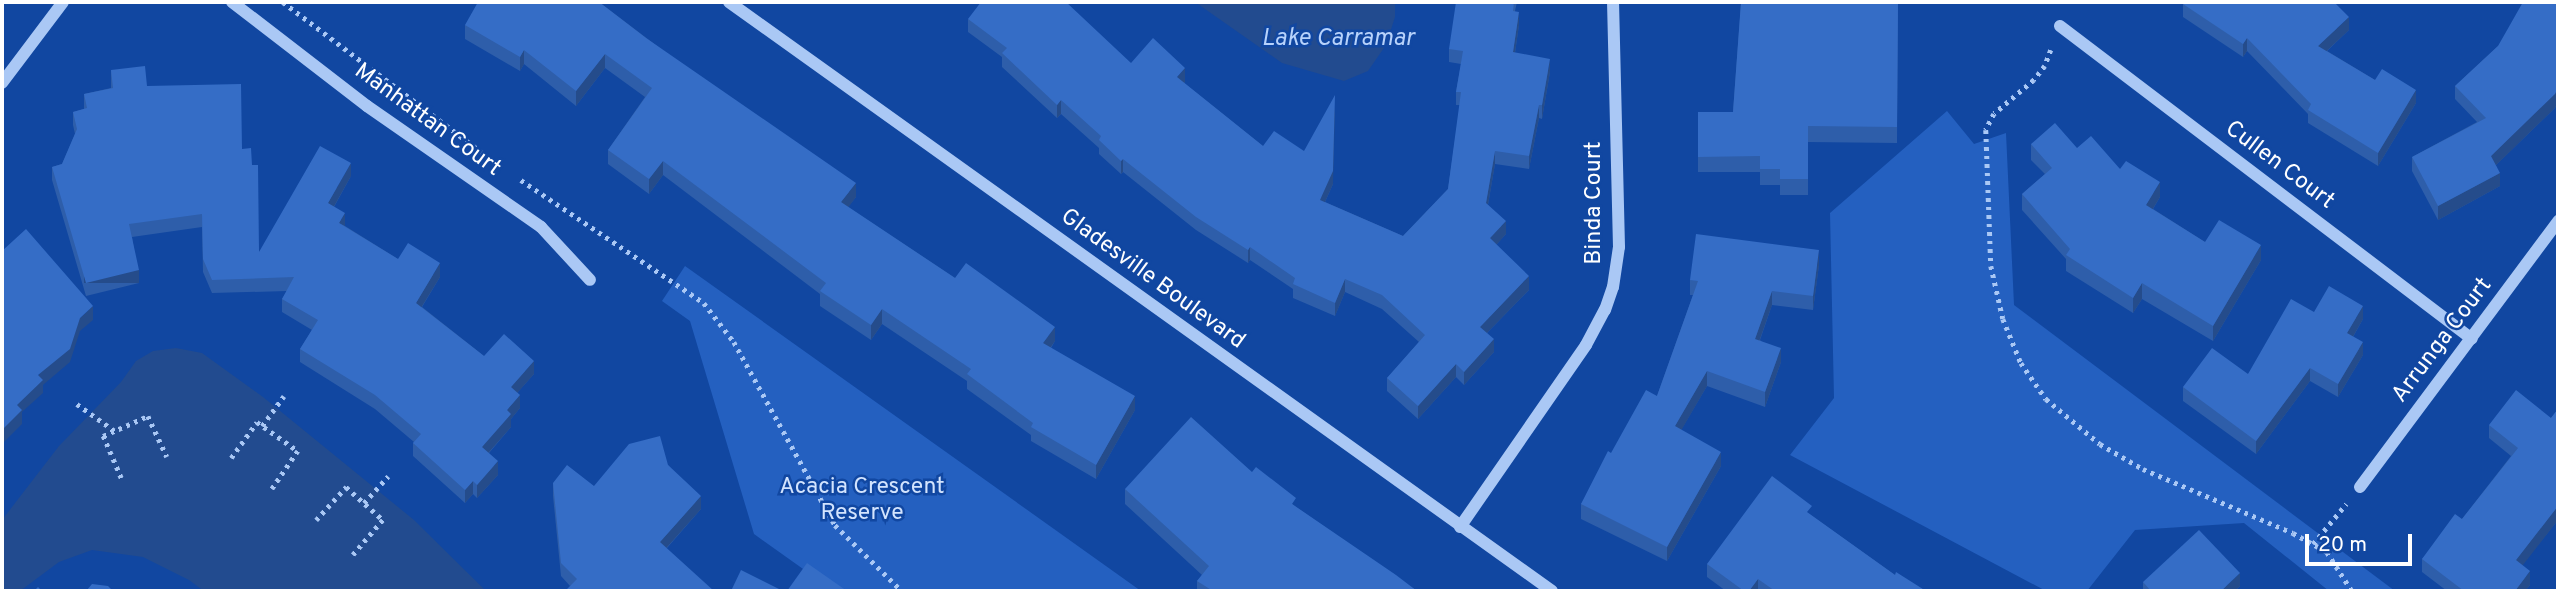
<!DOCTYPE html>
<html>
<head>
<meta charset="utf-8">
<style>
	body { margin:0 }
	#map { position:relative; width:2560px; height:593px; overflow:hidden; background:#1147a1; font-family:Overpass,sans-serif }
	div>[style] { position:absolute }
	[style*='--x'] { left:calc(var(--x)*1px); top:calc(var(--y)*1px); width:calc(var(--w)*1px); rotate:calc(var(--a)*1deg) }
	.green>* { inset:0; background:#2460c0 }
	.water>* { inset:0; background:#224b8f }
	.path>* { height:4.5px; margin-top:-2.25px; transform-origin:0; background:repeating-linear-gradient(90deg,#aac8f5 0 3.5px,transparent 0 8.5px) }
	.minor>* { height:12px; margin:-6px; padding:0 6px; transform-origin:6px; border-radius:6px; background:#aac8f5 }
	.wall>* { inset:0; background:#2e5eaa }
	.shaded-wall>* { inset:0; background:#254c8b; transform-origin:0 0 }
	.building>* { inset:0; background:#356dc6 }
	span { translate:-50% -50%; white-space:nowrap; text-align:center; line-height:1.15; -webkit-text-stroke:5px #1147a1; paint-order:stroke }
	.street-label { font-size:23px; color:#fff }
	.park-label { font-size:23px; color:#d3e4fe }
	.water-label { font-size:24px; color:#b7d2fb; font-style:italic }
	.frame { position:absolute; inset:0; border:4px solid #fff; pointer-events:none }
	.scale { position:absolute; left:2305px; top:534px; width:107px; height:32px; box-sizing:border-box; border:4px solid #fff; border-top:0; padding-left:9px; font-size:21px; line-height:24px; white-space:nowrap; color:#fff; -webkit-text-stroke:5px #1147a1; paint-order:stroke }
</style>
</head>
<body>
<div id="map">
	<div class="green">
		<div style="clip-path:polygon(1947px 111px,1974px 144px,2006px 133px,2014px 305px,2395px 591px,2329px 591px,2244px 523px,2135px 530px,2087px 591px,2046px 591px,1790px 455px,1834px 398px,1830px 213px)"></div>
		<div style="clip-path:polygon(685px 266px,1141px 591px,834px 591px,754px 534px,690px 321px,662px 301px)"></div>
	</div>
	<div class="water">
		<div style="clip-path:polygon(1195px 2px,1395px 2px,1395px 17px,1386px 45px,1368px 71px,1344px 81px,1282px 63px)"></div>
		<div style="clip-path:polygon(176px 348px,202px 353px,263px 397px,414px 520px,486px 591px,204px 591px,189px 580px,143px 557px,92px 550px,59px 562px,20px 591px,2px 591px,2px 520px,59px 446px,121px 382px,136px 361px,153px 351px)"></div>
	</div>
	<div class="path">
		<div style="--x:283;--y:2;--w:253;--a:37.1"></div>
		<div style="--x:2051;--y:50;--w:17;--a:111"></div>
		<div style="--x:2045;--y:66;--w:18;--a:128"></div>
		<div style="--x:2034;--y:80;--w:52;--a:139.6"></div>
		<div style="--x:1994;--y:114;--w:18;--a:117"></div>
		<div style="--x:1986;--y:130;--w:136;--a:87.9"></div>
		<div style="--x:1991;--y:266;--w:54;--a:77.2"></div>
		<div style="--x:2003;--y:319;--w:48;--a:67.8"></div>
		<div style="--x:2021;--y:363;--w:44;--a:55.2"></div>
		<div style="--x:2046;--y:399;--w:70;--a:39.8"></div>
		<div style="--x:2100;--y:444;--w:50;--a:30.2"></div>
		<div style="--x:2143;--y:469;--w:163;--a:23.1"></div>
		<div style="--x:2293;--y:533;--w:39;--a:29"></div>
		<div style="--x:2327;--y:552;--w:46;--a:57.3"></div>
		<div style="--x:521;--y:180;--w:220;--a:33.9"></div>
		<div style="--x:704;--y:303;--w:49;--a:52.4"></div>
		<div style="--x:734;--y:342;--w:209;--a:61.1"></div>
		<div style="--x:835;--y:525;--w:94;--a:44.6"></div>
		<div style="--x:77;--y:404;--w:47;--a:35.4"></div>
		<div style="--x:262;--y:426;--w:37;--a:-54"></div>
		<div style="--x:231;--y:458;--w:44;--a:-54.2"></div>
		<div style="--x:257;--y:422;--w:50;--a:35.3"></div>
		<div style="--x:298;--y:451;--w:46;--a:124.4"></div>
		<div style="--x:121;--y:478;--w:46;--a:-113.2"></div>
		<div style="--x:103;--y:436;--w:49;--a:-24"></div>
		<div style="--x:148;--y:416;--w:45;--a:65.1"></div>
		<div style="--x:364;--y:503;--w:36;--a:-48"></div>
		<div style="--x:316;--y:520;--w:45;--a:-47.7"></div>
		<div style="--x:346;--y:487;--w:50;--a:41.7"></div>
		<div style="--x:383;--y:520;--w:46;--a:130.6"></div>
		<div style="--x:2313;--y:544;--w:52;--a:-50.5"></div>
	</div>
	<div class="minor">
		<div style="--x:232;--y:2;--w:170;--a:37.6"></div>
		<div style="--x:367;--y:106;--w:212;--a:34.8"></div>
		<div style="--x:541;--y:227;--w:72;--a:47.2"></div>
		<div style="--x:729;--y:2;--w:1012;--a:35.59"></div>
		<div style="--x:2060;--y:26;--w:517;--a:37.22"></div>
		<div style="--x:2;--y:83;--w:101;--a:-53"></div>
		<div style="--x:2360;--y:487;--w:332;--a:-53.3"></div>
		<div style="--x:1460;--y:527;--w:221;--a:-55.3"></div>
		<div style="--x:1586;--y:345;--w:40;--a:-62"></div>
		<div style="--x:1605;--y:310;--w:24;--a:-71"></div>
		<div style="--x:1613;--y:287;--w:40;--a:-81.5"></div>
		<div style="--x:1619;--y:247;--w:245;--a:-91.4"></div>
	</div>
	<div class="wall">
		<div style="clip-path:polygon(599px 2px,856px 197px,848px 207px,955px 278px,1055px 341px,1051px 348px,1135px 410px,1096px 479px,1031px 441px,1031px 435px,967px 389px,967px 381px,882px 324px,871px 340px,820px 306px,820px 294px,663px 175px,649px 194px,608px 164px,608px 150px,645px 97px,605px 68px,576px 106px,524px 64px,520px 71px,465px 39px,465px 25px)"></div>
		<div style="clip-path:polygon(1517px 2px,1515px 11px,1519px 25px,1515px 53px,1550px 72px,1542px 119px,1539px 118px,1529px 169px,1495px 164px,1488px 205px,1506px 234px,1496px 245px,1529px 290px,1487px 333px,1494px 352px,1464px 385px,1456px 377px,1418px 419px,1387px 391px,1387px 378px,1419px 342px,1382px 309px,1345px 292px,1335px 316px,1293px 298px,1293px 289px,1250px 260px,1248px 263px,1196px 230px,1123px 172px,1121px 174px,1099px 154px,1099px 148px,1061px 114px,1057px 118px,1002px 67px,1002px 57px,968px 32px,968px 19px,1131px 63px,1185px 82px,1184px 83px,1263px 146px,1333px 184px,1325px 202px,1403px 236px,1448px 189px,1460px 105px,1456px 105px,1456px 92px,1461px 64px,1449px 62px,1449px 49px)"></div>
		<div style="clip-path:polygon(1738px 2px,1898px 2px,1897px 143px,1808px 142px,1808px 195px,1780px 195px,1780px 185px,1760px 185px,1760px 172px,1698px 172px,1698px 112px,1733px 112px,1741px 4px)"></div>
		<div style="clip-path:polygon(2558px 2px,2558px 101px,2555px 108px,2496px 165px,2500px 186px,2438px 220px,2412px 171px,2412px 157px,2477px 122px,2455px 99px,2455px 86px,2498px 46px)"></div>
		<div style="clip-path:polygon(2183px 4px,2349px 30px,2327px 51px,2375px 80px,2416px 103px,2378px 166px,2308px 123px,2308px 114px,2247px 51px,2243px 57px,2183px 17px)"></div>
		<div style="clip-path:polygon(111px 70px,147px 86px,242px 149px,252px 165px,259px 252px,351px 176px,334px 207px,345px 226px,398px 259px,440px 277px,422px 307px,484px 356px,534px 374px,517px 393px,520px 408px,511px 419px,511px 427px,489px 453px,498px 475px,477px 498px,473px 494px,465px 503px,413px 456px,413px 443px,414px 442px,375px 409px,300px 362px,300px 349px,312px 330px,282px 312px,282px 299px,287px 291px,212px 293px,203px 272px,202px 227px,132px 237px,139px 283px,86px 296px,52px 180px,52px 167px,62px 164px,75px 134px,73px 125px,73px 112px,84px 109px,84px 94px,111px 88px)"></div>
		<div style="clip-path:polygon(2031px 144px,2077px 148px,2120px 169px,2160px 197px,2153px 209px,2205px 242px,2261px 260px,2213px 341px,2142px 299px,2133px 313px,2066px 271px,2066px 259px,2022px 210px,2022px 194px,2045px 174px,2031px 160px)"></div>
		<div style="clip-path:polygon(1819px 265px,1813px 310px,1772px 305px,1760px 340px,1781px 362px,1765px 407px,1707px 386px,1681px 430px,1721px 466px,1667px 561px,1581px 519px,1581px 504px,1657px 396px,1693px 295px,1690px 295px,1690px 280px)"></div>
		<div style="clip-path:polygon(2314px 312px,2363px 319px,2353px 337px,2363px 355px,2338px 397px,2310px 381px,2256px 454px,2183px 401px,2183px 387px,2248px 374px)"></div>
		<div style="clip-path:polygon(2558px 409px,2558px 520px,2522px 565px,2530px 585px,2525px 591px,2447px 591px,2422px 572px,2422px 559px,2462px 519px,2511px 456px,2489px 438px,2489px 425px,2551px 418px)"></div>
		<div style="clip-path:polygon(668px 465px,701px 509px,667px 548px,570px 586px,561px 576px,553px 496px,553px 483px,594px 486px)"></div>
		<div style="clip-path:polygon(1252px 472px,1296px 507px,1417px 591px,1197px 591px,1197px 581px,1202px 575px,1125px 504px,1125px 489px)"></div>
		<div style="clip-path:polygon(1812px 516px,1895px 575px,1926px 591px,1726px 591px,1707px 577px,1707px 564px)"></div>
		<div style="clip-path:polygon(2143px 582px,2240px 586px,2235px 591px,2143px 591px)"></div>
	</div>
	<div class="shaded-wall">
		<div style="clip-path:polygon(1519px 12px,1519px 25px,1513px 66px,1513px 52px)"></div>
		<div style="clip-path:polygon(2349px 17px,2349px 30px,2318px 59px,2318px 46px)"></div>
		<div style="clip-path:polygon(2247px 38px,2247px 51px,2243px 57px,2243px 44px)"></div>
		<div style="clip-path:polygon(524px 50px,524px 64px,520px 71px,520px 57px)"></div>
		<div style="clip-path:polygon(605px 54px,605px 68px,576px 106px,576px 91px)"></div>
		<div style="clip-path:polygon(1550px 59px,1550px 72px,1542px 119px,1542px 105px)"></div>
		<div style="clip-path:polygon(1185px 68px,1185px 82px,1177px 91px,1177px 77px)"></div>
		<div style="clip-path:polygon(2558px 88px,2558px 101px,2555px 108px,2491px 170px,2491px 156px)"></div>
		<div style="clip-path:polygon(2416px 90px,2416px 103px,2378px 166px,2378px 153px)"></div>
		<div style="clip-path:polygon(1061px 100px,1061px 114px,1057px 118px,1057px 105px)"></div>
		<div style="clip-path:polygon(1539px 105px,1539px 118px,1529px 169px,1529px 156px)"></div>
		<div style="clip-path:polygon(1335px 108px,1333px 184px,1320px 213px,1320px 200px)"></div>
		<div style="clip-path:polygon(1495px 151px,1495px 164px,1486px 216px,1486px 203px)"></div>
		<div style="clip-path:polygon(1123px 159px,1123px 172px,1121px 174px,1121px 161px)"></div>
		<div style="clip-path:polygon(663px 161px,663px 175px,649px 194px,649px 179px)"></div>
		<div style="clip-path:polygon(351px 163px,351px 176px,328px 217px,328px 203px)"></div>
		<div style="clip-path:polygon(2500px 173px,2500px 186px,2438px 220px,2438px 206px)"></div>
		<div style="clip-path:polygon(2160px 182px,2160px 197px,2146px 220px,2146px 205px)"></div>
		<div style="clip-path:polygon(856px 183px,856px 197px,841px 217px,841px 202px)"></div>
		<div style="clip-path:polygon(345px 213px,345px 226px,339px 223px)"></div>
		<div style="clip-path:polygon(1506px 221px,1506px 234px,1490px 252px,1490px 238px)"></div>
		<div style="clip-path:polygon(2261px 245px,2261px 260px,2213px 341px,2213px 326px)"></div>
		<div style="clip-path:polygon(1250px 247px,1250px 260px,1248px 263px,1248px 250px)"></div>
		<div style="clip-path:polygon(1819px 250px,1819px 265px,1813px 310px,1813px 296px)"></div>
		<div style="clip-path:polygon(440px 263px,440px 277px,416px 316px,416px 303px)"></div>
		<div style="left:139px;top:270px;width:13px;height:55px;rotate:90deg"></div>
		<div style="clip-path:polygon(1529px 276px,1529px 290px,1480px 340px,1480px 327px)"></div>
		<div style="clip-path:polygon(1345px 279px,1345px 292px,1335px 316px,1335px 303px)"></div>
		<div style="clip-path:polygon(2142px 283px,2142px 299px,2133px 313px,2133px 298px)"></div>
		<div style="clip-path:polygon(1772px 291px,1772px 305px,1755px 353px,1755px 339px)"></div>
		<div style="clip-path:polygon(93px 306px,93px 320px,80px 331px,70px 362px,43px 385px,43px 393px,22px 412px,22px 424px,2px 444px,2px 430px,17px 405px,80px 318px)"></div>
		<div style="clip-path:polygon(2363px 306px,2363px 319px,2347px 347px,2347px 333px)"></div>
		<div style="clip-path:polygon(882px 309px,882px 324px,871px 340px,871px 325px)"></div>
		<div style="clip-path:polygon(1055px 327px,1055px 341px,1043px 358px,1043px 343px)"></div>
		<div style="clip-path:polygon(1494px 339px,1494px 352px,1464px 385px,1464px 372px)"></div>
		<div style="clip-path:polygon(2363px 342px,2363px 355px,2338px 397px,2338px 384px)"></div>
		<div style="clip-path:polygon(1781px 348px,1781px 362px,1765px 407px,1765px 392px)"></div>
		<div style="clip-path:polygon(534px 361px,534px 374px,511px 400px,511px 387px)"></div>
		<div style="clip-path:polygon(1456px 364px,1456px 377px,1418px 419px,1418px 406px)"></div>
		<div style="clip-path:polygon(2310px 368px,2310px 381px,2256px 454px,2256px 441px)"></div>
		<div style="clip-path:polygon(1707px 371px,1707px 386px,1675px 441px,1675px 426px)"></div>
		<div style="clip-path:polygon(520px 395px,520px 408px,511px 419px,511px 427px,482px 460px,482px 447px,507px 410px)"></div>
		<div style="clip-path:polygon(1135px 396px,1135px 410px,1096px 479px,1096px 465px)"></div>
		<div style="clip-path:polygon(1721px 452px,1721px 466px,1667px 561px,1667px 547px)"></div>
		<div style="clip-path:polygon(498px 461px,498px 475px,477px 498px,477px 485px)"></div>
		<div style="clip-path:polygon(473px 481px,473px 494px,465px 503px,465px 490px)"></div>
		<div style="clip-path:polygon(701px 496px,701px 509px,660px 555px,660px 542px)"></div>
		<div style="clip-path:polygon(2558px 506px,2558px 520px,2516px 574px,2516px 560px)"></div>
		<div style="clip-path:polygon(2530px 571px,2530px 585px,2525px 591px,2515px 591px)"></div>
		<div style="clip-path:polygon(2240px 573px,2240px 586px,2235px 591px,2221px 591px)"></div>
		<div style="clip-path:polygon(1758px 579px,1758px 591px,1749px 591px)"></div>
	</div>
	<div class="building">
		<div style="clip-path:polygon(478px 2px,599px 2px,646px 38px,856px 183px,841px 202px,955px 278px,966px 263px,1055px 327px,1043px 343px,1135px 396px,1096px 465px,1031px 427px,1033px 423px,967px 374px,971px 369px,882px 309px,871px 325px,820px 291px,826px 283px,663px 161px,649px 179px,608px 150px,652px 88px,605px 54px,576px 91px,524px 50px,520px 57px,465px 25px)"></div>
		<div style="clip-path:polygon(981px 2px,1066px 2px,1131px 63px,1153px 38px,1185px 68px,1177px 77px,1263px 146px,1274px 131px,1304px 151px,1335px 95px,1333px 171px,1320px 200px,1403px 236px,1448px 189px,1461px 92px,1456px 92px,1463px 51px,1449px 49px,1456px 2px,1514px 2px,1513px 11px,1519px 12px,1513px 52px,1550px 59px,1542px 105px,1539px 105px,1529px 156px,1495px 151px,1486px 203px,1506px 221px,1490px 238px,1529px 276px,1480px 327px,1494px 339px,1464px 372px,1456px 364px,1418px 406px,1387px 378px,1425px 335px,1382px 295px,1345px 279px,1335px 303px,1293px 284px,1295px 278px,1250px 247px,1248px 250px,1196px 217px,1123px 159px,1121px 161px,1099px 140px,1101px 136px,1061px 100px,1057px 105px,1002px 53px,1007px 48px,968px 19px)"></div>
		<div style="clip-path:polygon(1741px 2px,1898px 2px,1897px 127px,1808px 126px,1808px 179px,1780px 179px,1780px 169px,1760px 169px,1760px 156px,1698px 157px,1698px 112px,1733px 112px)"></div>
		<div style="clip-path:polygon(2184px 2px,2334px 2px,2349px 17px,2318px 46px,2375px 80px,2382px 69px,2416px 90px,2378px 153px,2308px 110px,2311px 104px,2247px 38px,2243px 44px,2183px 4px)"></div>
		<div style="clip-path:polygon(2523px 2px,2558px 2px,2558px 88px,2555px 94px,2491px 156px,2500px 173px,2438px 206px,2412px 157px,2486px 118px,2455px 86px,2498px 46px)"></div>
		<div style="clip-path:polygon(145px 66px,147px 86px,241px 84px,242px 149px,251px 148px,252px 165px,258px 165px,259px 252px,320px 146px,351px 163px,328px 203px,345px 213px,339px 223px,398px 259px,408px 243px,440px 263px,416px 303px,484px 356px,504px 334px,534px 361px,511px 387px,520px 395px,507px 410px,511px 414px,482px 447px,498px 461px,477px 485px,473px 481px,465px 490px,413px 443px,421px 434px,375px 395px,300px 349px,318px 320px,282px 299px,294px 277px,212px 280px,203px 259px,202px 214px,129px 224px,139px 270px,86px 283px,52px 167px,62px 164px,77px 129px,73px 112px,87px 108px,84px 94px,113px 88px,111px 70px)"></div>
		<div style="clip-path:polygon(2055px 123px,2077px 148px,2091px 136px,2120px 169px,2126px 161px,2160px 182px,2146px 205px,2205px 242px,2219px 220px,2261px 245px,2213px 326px,2142px 283px,2133px 298px,2066px 255px,2070px 249px,2022px 194px,2052px 168px,2031px 144px)"></div>
		<div style="clip-path:polygon(26px 229px,93px 306px,80px 318px,70px 349px,38px 375px,43px 380px,17px 405px,22px 410px,2px 430px,2px 251px)"></div>
		<div style="clip-path:polygon(1696px 234px,1819px 250px,1813px 296px,1772px 291px,1755px 339px,1781px 348px,1765px 392px,1707px 371px,1675px 426px,1721px 452px,1667px 547px,1581px 504px,1608px 451px,1611px 453px,1646px 390px,1657px 396px,1698px 281px,1690px 280px)"></div>
		<div style="clip-path:polygon(2329px 286px,2363px 306px,2347px 333px,2363px 342px,2338px 384px,2310px 368px,2256px 441px,2183px 387px,2212px 348px,2248px 374px,2291px 299px,2314px 312px)"></div>
		<div style="clip-path:polygon(2516px 390px,2551px 418px,2558px 409px,2558px 506px,2516px 560px,2530px 571px,2515px 591px,2464px 591px,2422px 559px,2455px 514px,2462px 519px,2518px 448px,2489px 425px)"></div>
		<div style="clip-path:polygon(1191px 417px,1252px 472px,1256px 467px,1296px 498px,1292px 504px,1396px 575px,1417px 591px,1213px 591px,1197px 581px,1209px 566px,1125px 489px)"></div>
		<div style="clip-path:polygon(660px 436px,668px 465px,701px 496px,660px 542px,714px 591px,565px 591px,577px 579px,561px 563px,553px 483px,567px 465px,594px 486px,629px 444px)"></div>
		<div style="clip-path:polygon(1772px 476px,1812px 506px,1807px 512px,1895px 575px,1896px 572px,1926px 591px,1775px 591px,1758px 579px,1749px 591px,1744px 591px,1707px 564px)"></div>
		<div style="clip-path:polygon(2199px 530px,2240px 573px,2221px 591px,2151px 591px,2143px 582px)"></div>
		<div style="clip-path:polygon(807px 563px,847px 591px,787px 591px)"></div>
		<div style="clip-path:polygon(741px 570px,783px 591px,731px 591px)"></div>
		<div style="clip-path:polygon(92px 584px,108px 586px,113px 591px,61px 591px,63px 590px,87px 590px)"></div>
		<div style="clip-path:polygon(38px 587px,42px 591px,34px 591px)"></div>
	</div>
	<div class="street-label">
		<span style="left:427px;top:121px;rotate:36deg">Manhattan Court</span>
		<span style="left:2279px;top:166px;rotate:37deg">Cullen Court</span>
		<span style="left:1595px;top:203px;rotate:-90deg">Binda Court</span>
		<span style="left:1152px;top:280px;rotate:36deg">Gladesville Boulevard</span>
		<span style="left:2443px;top:341px;rotate:-53deg">Arrunga Court</span>
	</div>
	<div class="park-label">
		<span style="left:862px;top:501px">Acacia Crescent<br>Reserve</span>
	</div>
	<div class="water-label">
		<span style="left:1338px;top:40px">Lake Carramar</span>
	</div>
	<div class="frame"></div>
	<div class="scale">20 m</div>
</div>
</body>
</html>
